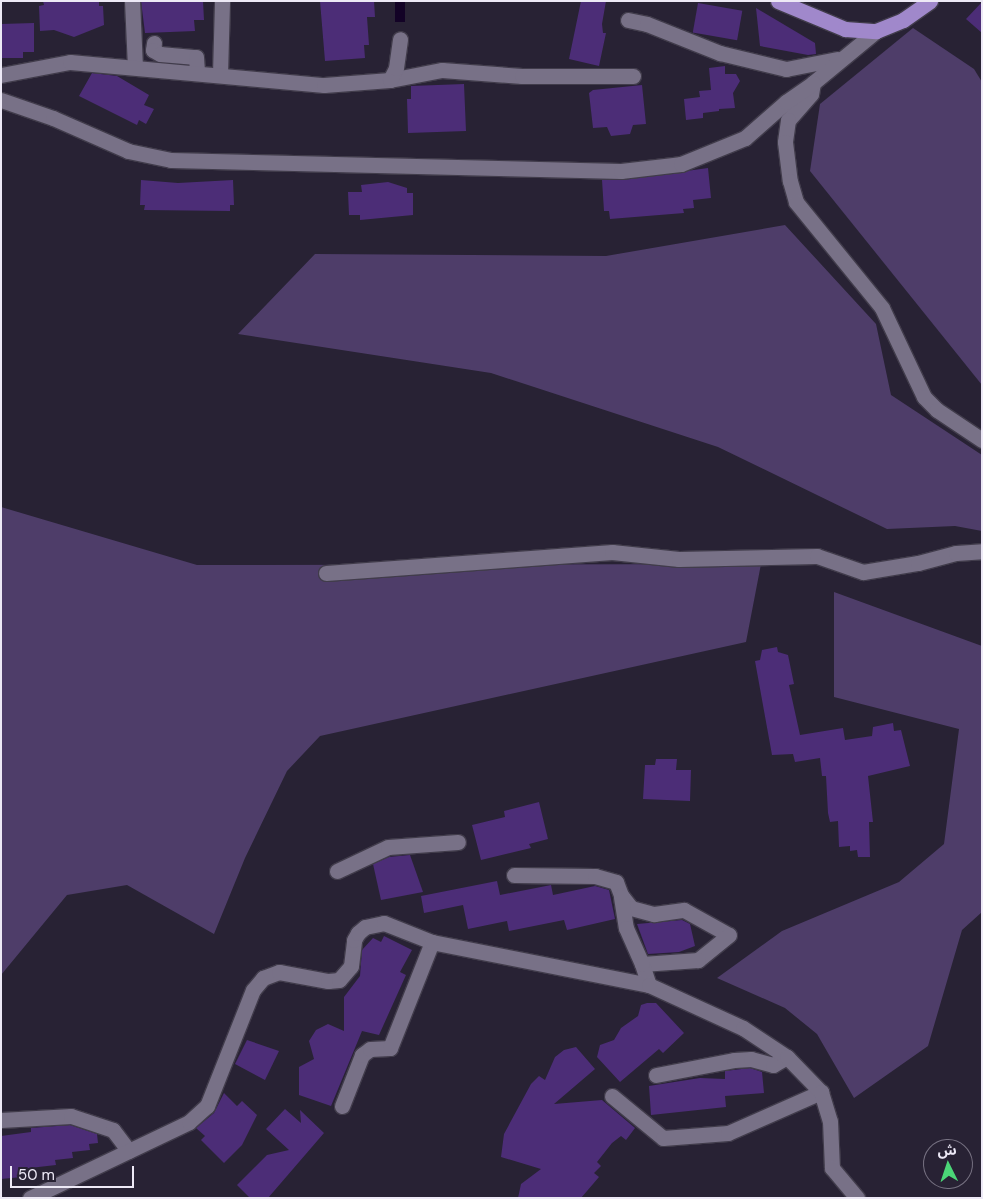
<!DOCTYPE html>
<html>
<head>
<meta charset="utf-8">
<style>
	body { margin:0 }
	#map { position:relative; width:983px; height:1199px; overflow:hidden; background:#282234; font-family:"DM Sans","Noto Sans Arabic",sans-serif }
	div>[style] { position:absolute }
	[style*='--x'] { left:calc(var(--x)*1px); top:calc(var(--y)*1px); width:calc(var(--w)*1px); rotate:calc(var(--a)*1deg) }
	.green>* { inset:0; background:#4e3d69 }
	.water>* { inset:0; background:#130226; transform-origin:0 0 }
	.building>* { inset:0; background:#4c2d77; transform-origin:0 0 }
	.roads { filter:drop-shadow(1px 0 #413c4b) drop-shadow(-1px 0 #413c4b) drop-shadow(0 1px #413c4b) drop-shadow(0 -1px #413c4b) }
	.minor>* { height:15px; margin:-7.5px; padding:0 7.5px; transform-origin:7.5px; border-radius:7.5px; background:#787187 }
	.major>* { height:15px; margin:-7.5px; padding:0 7.5px; transform-origin:7.5px; border-radius:7.5px; background:#a088cb }
	span { translate:-50% -50%; white-space:nowrap; text-align:center; line-height:1.15; -webkit-text-stroke:4px #282234; paint-order:stroke }
	.frame { position:absolute; inset:0; border:2px solid #ede9f6; pointer-events:none }
	.north { position:absolute; left:923px; top:1139px; width:50px; height:50px; box-sizing:border-box; background:#282234; border:1px solid #777282; border-radius:50%; rotate:356deg; font-size:14px; font-weight:700; line-height:20px; text-align:center; color:#ede9f6 }
	.north::after { content:''; display:block; margin:auto; width:18px; height:22px; background:#4bd677; clip-path:polygon(50% 0,100% 100%,50% 72%,0 100%) }
	.scale { position:absolute; left:10px; top:1166px; width:124px; height:22px; box-sizing:border-box; border:2px solid #ede9f6; border-top:0; padding-left:6px; font-size:15px; line-height:18px; white-space:nowrap; color:#ede9f6; -webkit-text-stroke:4px #282234; paint-order:stroke }
</style>
</head>
<body>
<div id="map">
	<div class="green">
		<div style="clip-path:polygon(913px 28px,974px 69px,982px 82px,982px 385px,810px 171px,820px 104px)"></div>
		<div style="clip-path:polygon(785px 225px,876px 324px,891px 395px,982px 455px,982px 531px,955px 526px,887px 529px,718px 447px,491px 373px,238px 334px,315px 254px,606px 256px)"></div>
		<div style="clip-path:polygon(1px 507px,197px 565px,761px 564px,746px 642px,320px 736px,287px 771px,245px 858px,214px 934px,127px 885px,67px 895px,1px 975px)"></div>
		<div style="clip-path:polygon(834px 592px,982px 646px,982px 912px,962px 930px,928px 1046px,854px 1098px,817px 1034px,785px 1008px,717px 978px,782px 931px,899px 882px,944px 844px,959px 729px,834px 697px)"></div>
	</div>
	<div class="water">
		<div style="left:395px;top:1px;width:10px;height:21px"></div>
	</div>
	<div class="building">
		<div style="clip-path:polygon(43px 1px,99px 1px,99px 6px,103px 6px,104px 25px,74px 37px,54px 30px,40px 31px,39px 6px,44px 5px)"></div>
		<div style="clip-path:polygon(141px 1px,203px 1px,204px 20px,194px 20px,195px 31px,145px 33px)"></div>
		<div style="clip-path:polygon(320px 1px,374px 1px,375px 17px,367px 17px,369px 45px,364px 45px,365px 58px,325px 61px)"></div>
		<div style="clip-path:polygon(581px 1px,606px 1px,602px 24px,603px 33px,606px 33px,599px 66px,569px 59px)"></div>
		<div style="clip-path:polygon(982px 2px,982px 33px,966px 19px)"></div>
		<div style="left:698px;top:3px;width:45px;height:30px;rotate:10deg"></div>
		<div style="clip-path:polygon(756px 8px,815px 43px,816px 54px,808px 55px,760px 46px)"></div>
		<div style="clip-path:polygon(34px 23px,34px 52px,23px 52px,23px 58px,1px 58px,1px 24px)"></div>
		<div style="clip-path:polygon(725px 66px,725px 74px,736px 74px,740px 81px,733px 93px,735px 108px,719px 109px,719px 111px,703px 113px,703px 118px,686px 120px,684px 99px,700px 97px,699px 91px,711px 90px,709px 68px)"></div>
		<div style="clip-path:polygon(92px 73px,117px 76px,149px 95px,144px 105px,154px 109px,146px 124px,139px 120px,137px 125px,79px 96px)"></div>
		<div style="clip-path:polygon(464px 84px,466px 131px,408px 133px,407px 99px,411px 99px,411px 86px)"></div>
		<div style="clip-path:polygon(642px 85px,646px 124px,633px 125px,630px 134px,611px 136px,607px 127px,593px 128px,589px 93px,593px 90px)"></div>
		<div style="clip-path:polygon(708px 168px,711px 198px,693px 200px,694px 208px,683px 209px,684px 213px,610px 219px,609px 211px,604px 211px,602px 180px,622px 180px)"></div>
		<div style="clip-path:polygon(141px 180px,178px 183px,233px 180px,234px 205px,230px 205px,230px 211px,144px 210px,145px 205px,140px 205px)"></div>
		<div style="clip-path:polygon(388px 182px,407px 188px,407px 193px,413px 193px,413px 215px,360px 220px,360px 215px,349px 215px,348px 192px,362px 192px,361px 185px)"></div>
		<div style="clip-path:polygon(777px 647px,778px 652px,788px 655px,794px 684px,789px 685px,800px 735px,843px 728px,845px 740px,872px 736px,873px 727px,893px 723px,894px 731px,901px 730px,910px 766px,868px 776px,873px 822px,869px 822px,870px 857px,858px 857px,857px 850px,850px 851px,850px 846px,839px 847px,838px 821px,830px 822px,828px 813px,826px 776px,822px 776px,820px 758px,795px 762px,793px 754px,772px 755px,755px 661px,760px 660px,762px 650px)"></div>
		<div style="clip-path:polygon(656px 759px,677px 759px,676px 770px,691px 770px,690px 801px,643px 799px,645px 765px,655px 765px)"></div>
		<div style="clip-path:polygon(539px 802px,548px 839px,529px 844px,531px 848px,481px 860px,472px 825px,505px 817px,504px 811px)"></div>
		<div style="clip-path:polygon(410px 855px,423px 892px,381px 900px,373px 864px,389px 857px)"></div>
		<div style="clip-path:polygon(497px 881px,500px 895px,551px 885px,553px 895px,595px 886px,609px 890px,615px 919px,567px 930px,564px 920px,509px 931px,507px 921px,468px 929px,463px 905px,424px 913px,421px 896px)"></div>
		<div style="clip-path:polygon(682px 920px,690px 924px,695px 946px,679px 952px,648px 954px,637px 924px)"></div>
		<div style="clip-path:polygon(384px 936px,412px 950px,400px 972px,406px 975px,379px 1035px,362px 1031px,331px 1106px,299px 1095px,299px 1067px,314px 1059px,309px 1041px,316px 1030px,328px 1024px,344px 1031px,344px 997px,360px 976px,362px 950px,373px 938px,381px 942px)"></div>
		<div style="clip-path:polygon(647px 1003px,656px 1003px,684px 1033px,663px 1053px,659px 1049px,620px 1082px,597px 1057px,600px 1045px,614px 1040px,621px 1028px,638px 1016px,641px 1005px)"></div>
		<div style="clip-path:polygon(247px 1040px,279px 1051px,265px 1080px,235px 1064px)"></div>
		<div style="clip-path:polygon(576px 1047px,595px 1069px,554px 1104px,602px 1100px,635px 1128px,626px 1140px,621px 1136px,612px 1143px,597px 1162px,601px 1166px,594px 1173px,599px 1177px,581px 1198px,518px 1198px,521px 1184px,541px 1169px,501px 1157px,504px 1134px,531px 1084px,539px 1076px,545px 1080px,555px 1057px,564px 1050px)"></div>
		<div style="clip-path:polygon(750px 1068px,762px 1072px,764px 1093px,725px 1096px,726px 1107px,651px 1115px,649px 1086px,700px 1078px,725px 1079px,725px 1071px)"></div>
		<div style="clip-path:polygon(224px 1093px,237px 1106px,242px 1101px,257px 1115px,242px 1145px,224px 1163px,201px 1140px,205px 1136px,196px 1128px,214px 1113px)"></div>
		<div style="clip-path:polygon(285px 1109px,301px 1123px,300px 1110px,324px 1133px,268px 1198px,250px 1198px,237px 1185px,267px 1155px,289px 1150px,266px 1129px)"></div>
		<div style="clip-path:polygon(70px 1125px,97px 1134px,98px 1143px,89px 1144px,90px 1150px,72px 1152px,73px 1158px,55px 1160px,56px 1165px,21px 1169px,22px 1177px,1px 1179px,1px 1136px,31px 1132px,31px 1128px)"></div>
	</div>
	<div class="roads">
		<div class="minor">
			<div style="--x:132;--y:1;--w:66;--a:87.4"></div>
			<div style="--x:628;--y:20;--w:19;--a:12"></div>
			<div style="--x:647;--y:24;--w:79;--a:21.7"></div>
			<div style="--x:720;--y:53;--w:68;--a:13.6"></div>
			<div style="--x:786;--y:69;--w:52;--a:-11.1"></div>
			<div style="--x:876;--y:31;--w:82;--a:140.5"></div>
			<div style="--x:813;--y:83;--w:11;--a:100"></div>
			<div style="--x:811;--y:94;--w:35;--a:131"></div>
			<div style="--x:788;--y:120;--w:22;--a:98"></div>
			<div style="--x:785;--y:142;--w:39;--a:83"></div>
			<div style="--x:790;--y:181;--w:22;--a:74"></div>
			<div style="--x:796;--y:202;--w:136;--a:50.9"></div>
			<div style="--x:882;--y:308;--w:98;--a:64.7"></div>
			<div style="--x:924;--y:397;--w:18;--a:45"></div>
			<div style="--x:937;--y:410;--w:54;--a:33.7"></div>
			<div style="--x:154;--y:43;--w:7;--a:98"></div>
			<div style="--x:153;--y:50;--w:8;--a:30"></div>
			<div style="--x:160;--y:54;--w:36;--a:5"></div>
			<div style="--x:196;--y:57;--w:16;--a:86"></div>
			<div style="--x:220;--y:74;--w:73;--a:-88.4"></div>
			<div style="--x:1;--y:75;--w:70;--a:-10.7"></div>
			<div style="--x:70;--y:62;--w:255;--a:5.2"></div>
			<div style="--x:324;--y:85;--w:66;--a:-4.3"></div>
			<div style="--x:390;--y:80;--w:53;--a:-10.9"></div>
			<div style="--x:442;--y:70;--w:80;--a:4.3"></div>
			<div style="--x:522;--y:76;--w:111;--a:0"></div>
			<div style="--x:390;--y:80;--w:13;--a:-63"></div>
			<div style="--x:396;--y:68;--w:29;--a:-82"></div>
			<div style="--x:1;--y:100;--w:55;--a:19.1"></div>
			<div style="--x:53;--y:118;--w:82;--a:23.7"></div>
			<div style="--x:128;--y:151;--w:44;--a:11.8"></div>
			<div style="--x:171;--y:160;--w:450;--a:1.4"></div>
			<div style="--x:621;--y:171;--w:60;--a:-6.7"></div>
			<div style="--x:681;--y:164;--w:69;--a:-22.1"></div>
			<div style="--x:745;--y:138;--w:55;--a:-41.3"></div>
			<div style="--x:786;--y:102;--w:33;--a:-35"></div>
			<div style="--x:326;--y:573;--w:287;--a:-4.2"></div>
			<div style="--x:612;--y:552;--w:67;--a:6"></div>
			<div style="--x:679;--y:559;--w:138;--a:-1.2"></div>
			<div style="--x:817;--y:556;--w:49;--a:19.2"></div>
			<div style="--x:863;--y:572;--w:56;--a:-9.3"></div>
			<div style="--x:918;--y:563;--w:39;--a:-15"></div>
			<div style="--x:956;--y:553;--w:26;--a:-4"></div>
			<div style="--x:337;--y:871;--w:56;--a:-25.2"></div>
			<div style="--x:388;--y:847;--w:70;--a:-4.1"></div>
			<div style="--x:514;--y:875;--w:81;--a:0.7"></div>
			<div style="--x:595;--y:876;--w:22;--a:16"></div>
			<div style="--x:616;--y:882;--w:14;--a:69"></div>
			<div style="--x:621;--y:895;--w:16;--a:52"></div>
			<div style="--x:631;--y:908;--w:24;--a:15"></div>
			<div style="--x:654;--y:914;--w:30;--a:-8"></div>
			<div style="--x:684;--y:910;--w:51;--a:29.1"></div>
			<div style="--x:729;--y:935;--w:40;--a:141"></div>
			<div style="--x:698;--y:960;--w:56;--a:175.9"></div>
			<div style="--x:642;--y:964;--w:22;--a:72"></div>
			<div style="--x:621;--y:897;--w:31;--a:81"></div>
			<div style="--x:626;--y:928;--w:39;--a:66"></div>
			<div style="--x:656;--y:1075;--w:79;--a:-10.9"></div>
			<div style="--x:734;--y:1060;--w:17;--a:-3"></div>
			<div style="--x:751;--y:1059;--w:23;--a:15"></div>
			<div style="--x:773;--y:1065;--w:16;--a:-30"></div>
			<div style="--x:612;--y:1096;--w:66;--a:39.5"></div>
			<div style="--x:663;--y:1138;--w:65;--a:-4.4"></div>
			<div style="--x:728;--y:1133;--w:102;--a:-23.8"></div>
			<div style="--x:342;--y:1106;--w:55;--a:-68.6"></div>
			<div style="--x:362;--y:1055;--w:10;--a:-37"></div>
			<div style="--x:370;--y:1049;--w:20;--a:-3"></div>
			<div style="--x:390;--y:1048;--w:114;--a:-68.4"></div>
			<div style="--x:1;--y:1120;--w:70;--a:-3.3"></div>
			<div style="--x:71;--y:1116;--w:44;--a:18.4"></div>
			<div style="--x:113;--y:1130;--w:26;--a:53"></div>
			<div style="--x:30;--y:1198;--w:176;--a:-25.5"></div>
			<div style="--x:189;--y:1122;--w:24;--a:-42"></div>
			<div style="--x:207;--y:1106;--w:125;--a:-68.4"></div>
			<div style="--x:253;--y:990;--w:16;--a:-50"></div>
			<div style="--x:263;--y:978;--w:17;--a:-21"></div>
			<div style="--x:279;--y:972;--w:50;--a:10.4"></div>
			<div style="--x:328;--y:981;--w:11;--a:-5"></div>
			<div style="--x:339;--y:980;--w:18;--a:-49"></div>
			<div style="--x:351;--y:966;--w:26;--a:-83"></div>
			<div style="--x:354;--y:940;--w:8;--a:-60"></div>
			<div style="--x:358;--y:933;--w:9;--a:-41"></div>
			<div style="--x:365;--y:927;--w:19;--a:-12"></div>
			<div style="--x:384;--y:923;--w:52;--a:21.6"></div>
			<div style="--x:432;--y:942;--w:221;--a:11.2"></div>
			<div style="--x:649;--y:985;--w:103;--a:24.6"></div>
			<div style="--x:743;--y:1028;--w:53;--a:33.4"></div>
			<div style="--x:787;--y:1057;--w:49;--a:45.8"></div>
			<div style="--x:821;--y:1092;--w:30;--a:73"></div>
			<div style="--x:830;--y:1121;--w:47;--a:87.6"></div>
			<div style="--x:832;--y:1168;--w:39;--a:50"></div>
		</div>
		<div class="major">
			<div style="--x:778;--y:1;--w:73;--a:22.7"></div>
			<div style="--x:845;--y:29;--w:31;--a:4"></div>
			<div style="--x:876;--y:31;--w:29;--a:-22"></div>
			<div style="--x:903;--y:20;--w:33;--a:-35"></div>
		</div>
	</div>
	<div class="frame"></div>
	<div class="north">ش</div>
	<div class="scale">50 m</div>
</div>
</body>
</html>
